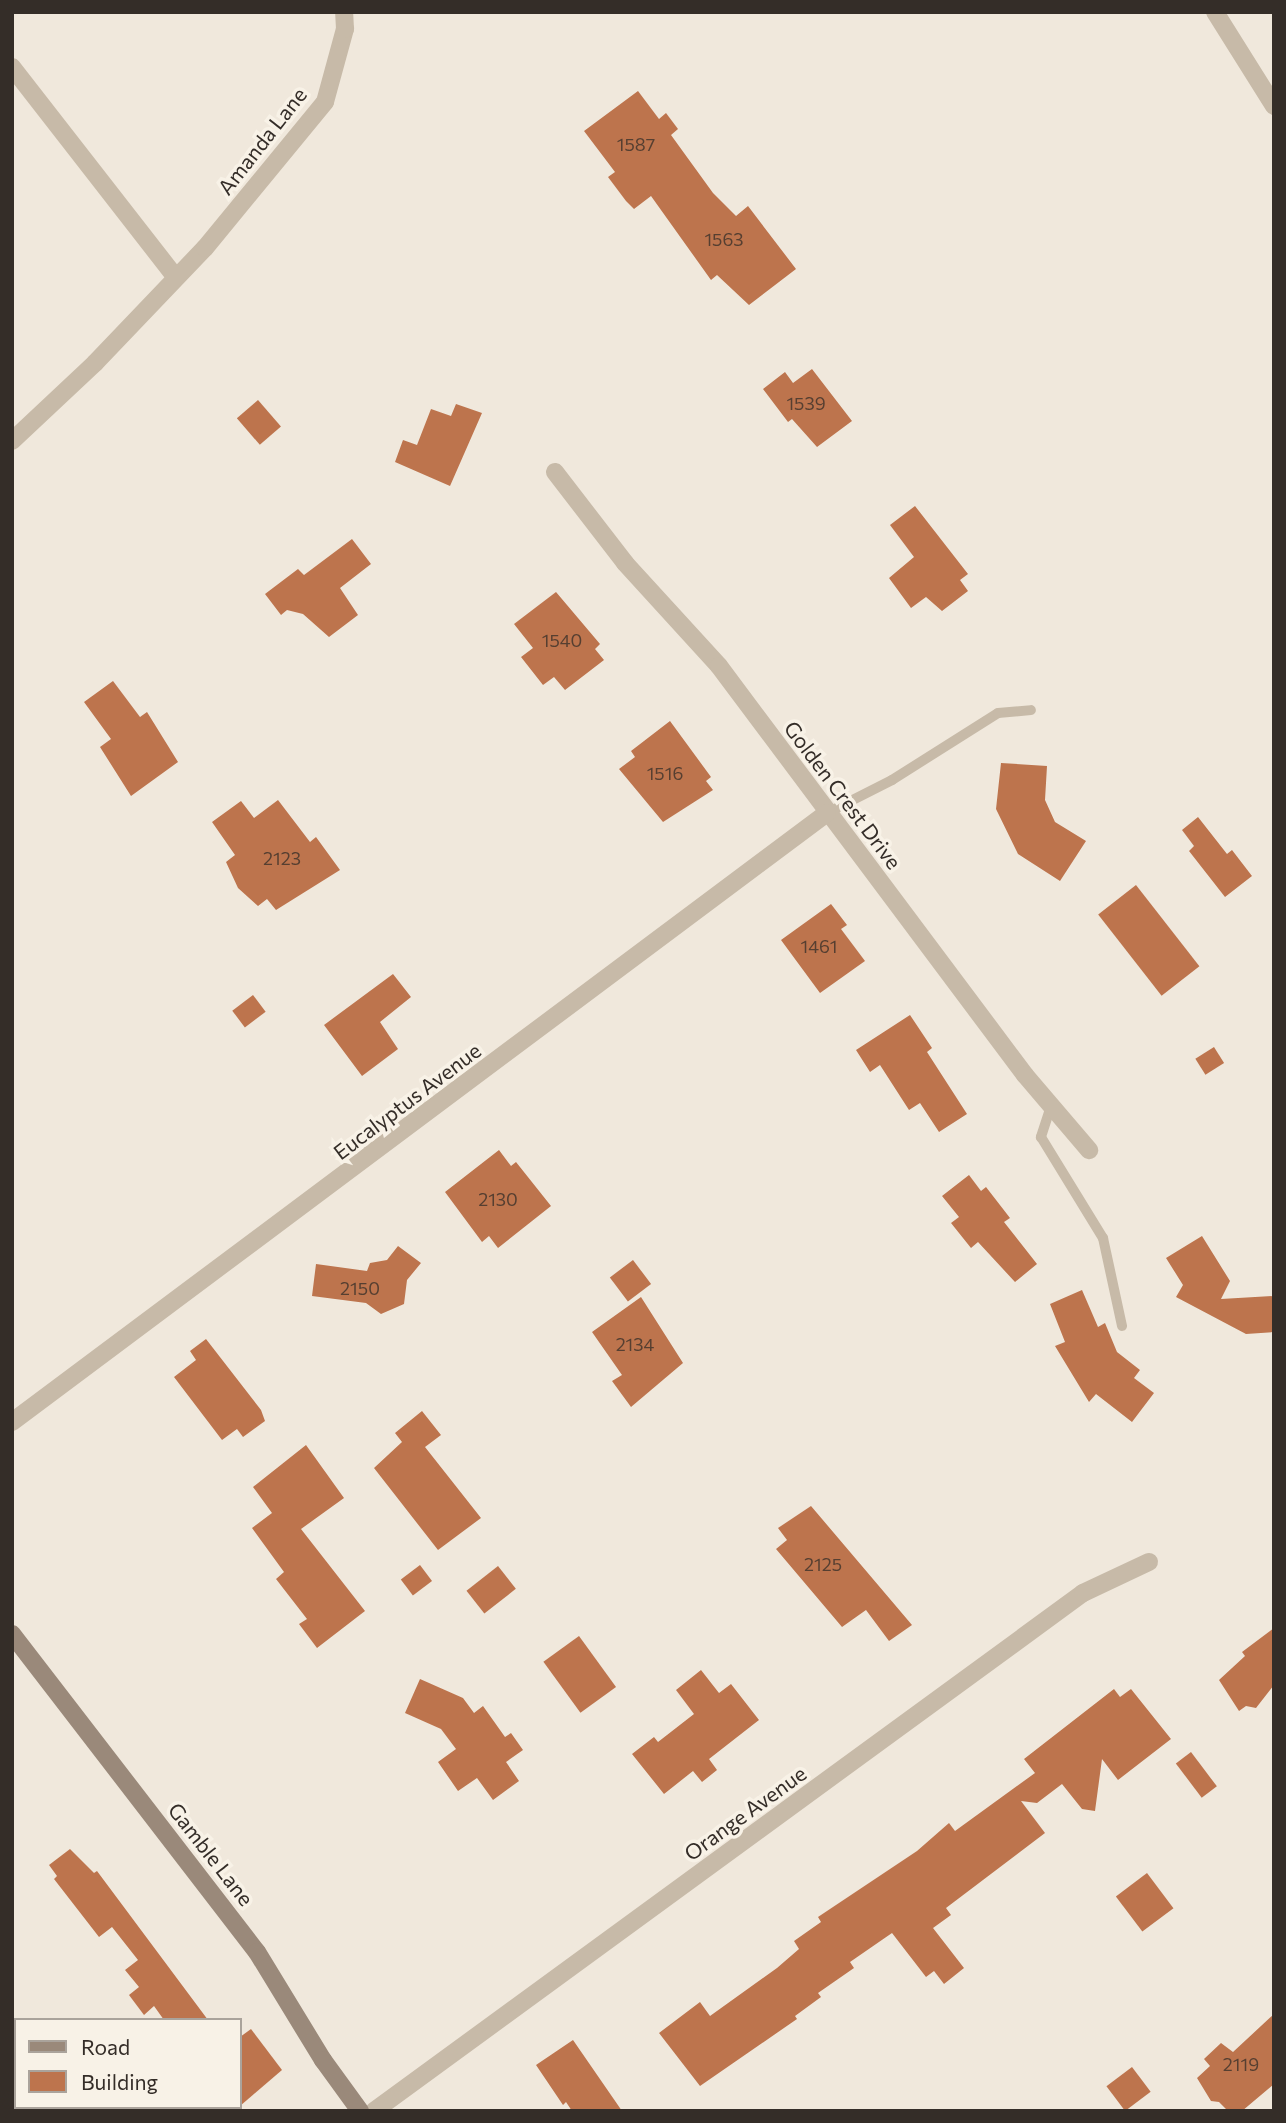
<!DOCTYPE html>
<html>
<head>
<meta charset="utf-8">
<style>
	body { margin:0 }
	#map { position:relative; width:1286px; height:2123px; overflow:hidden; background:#f0e8dc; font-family:Commissioner,sans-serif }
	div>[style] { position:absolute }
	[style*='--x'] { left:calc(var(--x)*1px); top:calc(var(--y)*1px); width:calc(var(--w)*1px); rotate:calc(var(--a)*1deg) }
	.building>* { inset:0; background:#bd744d; transform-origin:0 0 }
	.lane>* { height:10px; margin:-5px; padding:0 5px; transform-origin:5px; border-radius:5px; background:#c7baa8 }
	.street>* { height:18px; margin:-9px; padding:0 9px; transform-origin:9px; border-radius:9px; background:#c7baa8 }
	.secondary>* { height:18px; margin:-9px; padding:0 9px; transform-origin:9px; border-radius:9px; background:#9a897a }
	span { translate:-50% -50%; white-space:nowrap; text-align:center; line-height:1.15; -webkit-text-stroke:7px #f8f2e7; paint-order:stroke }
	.number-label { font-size:18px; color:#563f31 }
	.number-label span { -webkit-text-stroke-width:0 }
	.street-label { font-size:21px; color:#342d28 }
	.frame { position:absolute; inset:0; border:14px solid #342d28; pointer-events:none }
	.legend { position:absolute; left:14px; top:2018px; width:228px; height:91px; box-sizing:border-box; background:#f8f2e7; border:2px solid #aaa39b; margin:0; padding:9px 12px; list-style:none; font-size:21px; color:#342d28 }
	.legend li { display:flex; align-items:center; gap:14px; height:35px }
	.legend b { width:35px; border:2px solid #aaa39b }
</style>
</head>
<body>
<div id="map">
	<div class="building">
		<div style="clip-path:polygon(638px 91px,659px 119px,666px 113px,678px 129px,671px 135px,713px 193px,736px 216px,748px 206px,796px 269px,749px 305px,717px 275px,711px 280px,651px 196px,634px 209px,626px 201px,608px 177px,615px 172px,584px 131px)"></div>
		<div style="clip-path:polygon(812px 369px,852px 421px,817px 447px,792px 419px,788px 422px,763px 389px,785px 372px,793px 383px)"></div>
		<div style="left:258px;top:400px;width:35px;height:28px;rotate:49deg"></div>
		<div style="clip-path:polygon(456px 404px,482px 413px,450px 486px,395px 462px,403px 440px,417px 445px,431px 409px,451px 416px)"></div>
		<div style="clip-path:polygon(915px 506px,968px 574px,960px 580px,968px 591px,942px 611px,926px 597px,911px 608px,889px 578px,914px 557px,890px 525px)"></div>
		<div style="clip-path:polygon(352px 539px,371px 564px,340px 588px,358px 615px,329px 637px,303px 614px,287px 610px,281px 615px,265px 594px,298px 569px,304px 575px)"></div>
		<div style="clip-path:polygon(556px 592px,600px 644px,595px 649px,604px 660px,565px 690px,554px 677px,543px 685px,521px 657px,533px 648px,514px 624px)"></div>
		<div style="clip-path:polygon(113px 681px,140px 717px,147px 712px,178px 762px,131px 796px,100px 747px,111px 739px,84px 702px)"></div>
		<div style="clip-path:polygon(670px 721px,711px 777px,706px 781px,713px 790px,663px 822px,619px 769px,635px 757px,631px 751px)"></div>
		<div style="clip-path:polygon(1001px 763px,1047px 766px,1045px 800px,1055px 822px,1086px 841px,1060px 881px,1018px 854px,996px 809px)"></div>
		<div style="clip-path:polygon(278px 800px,310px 842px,316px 837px,340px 870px,276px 910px,267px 899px,258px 906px,238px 888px,226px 862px,235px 855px,212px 822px,241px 801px,254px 818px)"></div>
		<div style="clip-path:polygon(1198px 817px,1227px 854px,1232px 850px,1252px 876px,1225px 897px,1189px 851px,1194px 846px,1182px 830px)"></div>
		<div style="left:1136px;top:885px;width:103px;height:48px;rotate:52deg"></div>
		<div style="clip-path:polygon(831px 904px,847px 925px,841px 929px,865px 961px,820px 993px,781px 940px)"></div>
		<div style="clip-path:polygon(393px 974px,411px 997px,380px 1022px,398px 1049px,362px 1076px,324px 1025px)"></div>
		<div style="left:253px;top:995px;width:21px;height:26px;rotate:53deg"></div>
		<div style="clip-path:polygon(910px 1015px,932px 1048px,927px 1052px,967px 1114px,939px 1132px,920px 1103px,909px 1110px,880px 1065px,870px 1072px,856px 1050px)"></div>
		<div style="left:1214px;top:1047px;width:19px;height:22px;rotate:58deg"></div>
		<div style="clip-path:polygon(499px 1150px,511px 1166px,516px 1162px,551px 1206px,498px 1248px,489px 1236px,482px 1242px,445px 1192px)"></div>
		<div style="clip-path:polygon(969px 1175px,981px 1191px,986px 1187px,1010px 1218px,1004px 1222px,1037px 1264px,1015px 1282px,978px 1242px,971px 1248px,951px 1223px,959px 1217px,942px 1196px)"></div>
		<div style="clip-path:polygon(1202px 1236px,1230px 1281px,1221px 1299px,1274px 1296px,1274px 1332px,1246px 1334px,1176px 1297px,1183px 1285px,1166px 1258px)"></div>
		<div style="clip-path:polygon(398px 1246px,421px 1263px,407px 1280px,404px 1304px,381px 1314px,366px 1303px,312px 1296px,316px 1264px,367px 1271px,370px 1263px,387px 1260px)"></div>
		<div style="left:633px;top:1260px;width:30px;height:29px;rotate:53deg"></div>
		<div style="clip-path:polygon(1082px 1290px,1098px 1327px,1105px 1323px,1117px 1352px,1140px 1370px,1134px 1378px,1154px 1393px,1132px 1422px,1096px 1394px,1089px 1402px,1055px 1346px,1065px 1342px,1050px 1304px)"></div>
		<div style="clip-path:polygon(641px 1297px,683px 1363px,631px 1407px,612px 1381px,622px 1375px,592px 1332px)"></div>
		<div style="clip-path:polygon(206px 1339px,261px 1410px,265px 1421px,243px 1437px,237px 1429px,222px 1440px,174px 1377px,196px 1360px,190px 1351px)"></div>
		<div style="clip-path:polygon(422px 1411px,441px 1435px,425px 1447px,481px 1518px,438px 1550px,374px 1468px,402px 1442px,395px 1433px)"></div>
		<div style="clip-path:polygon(306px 1445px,344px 1498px,301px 1529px,365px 1611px,317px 1648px,299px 1624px,307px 1619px,276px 1579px,284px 1572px,252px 1528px,272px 1513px,253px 1487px)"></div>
		<div style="clip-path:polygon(811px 1506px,912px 1625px,889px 1641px,866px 1610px,842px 1627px,776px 1549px,787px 1540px,778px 1528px)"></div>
		<div style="left:420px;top:1565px;width:20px;height:24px;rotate:53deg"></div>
		<div style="left:498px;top:1566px;width:29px;height:40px;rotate:52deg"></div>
		<div style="clip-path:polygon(1274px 1628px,1274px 1685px,1256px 1708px,1246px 1706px,1239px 1711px,1219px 1680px,1245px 1656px,1242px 1652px)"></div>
		<div style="left:579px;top:1636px;width:63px;height:44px;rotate:54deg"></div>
		<div style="clip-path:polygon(701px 1670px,719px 1693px,731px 1684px,759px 1720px,709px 1759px,717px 1770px,702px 1782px,693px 1771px,664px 1794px,632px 1754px,654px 1737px,658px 1742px,694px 1714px,676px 1690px)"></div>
		<div style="clip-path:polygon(420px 1679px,463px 1698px,474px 1713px,483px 1706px,505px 1737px,511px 1733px,523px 1750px,506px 1762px,519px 1781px,493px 1800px,477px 1778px,458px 1791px,438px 1762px,456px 1749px,441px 1729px,405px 1713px)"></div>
		<div style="clip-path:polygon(1114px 1689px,1120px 1697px,1131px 1689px,1171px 1739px,1118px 1780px,1102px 1759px,1095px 1811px,1082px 1809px,1062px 1784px,1037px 1803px,1021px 1801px,1045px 1833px,946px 1908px,951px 1915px,933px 1928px,964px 1968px,944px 1984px,934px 1971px,926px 1977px,892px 1933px,850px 1962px,854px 1968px,818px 1993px,821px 1997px,795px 2016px,797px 2019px,700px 2086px,659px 2033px,700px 2002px,710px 2016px,777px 1968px,799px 1949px,794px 1941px,821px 1922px,818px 1917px,917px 1851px,949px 1823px,955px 1831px,1035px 1773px,1024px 1759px)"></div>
		<div style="left:1191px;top:1752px;width:43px;height:19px;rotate:53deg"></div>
		<div style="clip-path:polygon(70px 1849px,94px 1873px,97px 1871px,208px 2020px,164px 2020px,154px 2006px,144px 2015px,129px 1995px,139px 1987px,125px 1970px,138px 1960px,112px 1927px,99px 1937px,54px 1879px,57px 1876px,49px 1865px)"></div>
		<div style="left:1147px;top:1873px;width:44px;height:39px;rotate:53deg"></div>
		<div style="clip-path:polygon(1274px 2014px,1274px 2084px,1242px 2111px,1228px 2111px,1219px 2102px,1211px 2101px,1197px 2078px,1210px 2066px,1204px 2059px,1221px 2043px,1233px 2052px)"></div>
		<div style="clip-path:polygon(251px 2029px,282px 2070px,240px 2106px,240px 2037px)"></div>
		<div style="clip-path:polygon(573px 2040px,622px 2111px,572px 2111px,566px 2102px,563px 2105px,536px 2065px)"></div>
		<div style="left:1132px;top:2067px;width:31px;height:32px;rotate:53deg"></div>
	</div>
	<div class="lane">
		<div style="--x:827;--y:813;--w:73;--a:-26.9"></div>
		<div style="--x:892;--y:780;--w:125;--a:-32.3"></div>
		<div style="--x:998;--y:713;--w:33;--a:-5"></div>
		<div style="--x:1051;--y:1106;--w:33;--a:108"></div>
		<div style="--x:1041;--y:1137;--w:119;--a:58.5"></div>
		<div style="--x:1103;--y:1238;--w:90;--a:77.8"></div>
	</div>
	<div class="street">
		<div style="--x:1215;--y:12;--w:111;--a:57.9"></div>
		<div style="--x:12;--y:67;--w:267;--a:52.1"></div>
		<div style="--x:12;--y:441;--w:114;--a:-43.2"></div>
		<div style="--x:95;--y:363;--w:159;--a:-46.3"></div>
		<div style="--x:205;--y:248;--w:189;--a:-50.6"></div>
		<div style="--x:325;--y:102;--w:76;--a:-74.7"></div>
		<div style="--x:345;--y:29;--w:17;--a:-93"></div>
		<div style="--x:555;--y:472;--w:115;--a:52.4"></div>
		<div style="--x:625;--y:563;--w:139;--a:47.6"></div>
		<div style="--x:719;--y:666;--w:511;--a:53.2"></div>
		<div style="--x:1025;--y:1075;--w:99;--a:49.5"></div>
		<div style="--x:12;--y:1422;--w:1017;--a:-36.77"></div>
		<div style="--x:374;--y:2111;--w:878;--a:-36.15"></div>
		<div style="--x:1083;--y:1593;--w:73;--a:-25.2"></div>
	</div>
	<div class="secondary">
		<div style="--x:12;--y:1634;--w:401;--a:52.4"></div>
		<div style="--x:257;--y:1952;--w:127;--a:58.6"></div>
		<div style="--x:323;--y:2060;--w:63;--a:54"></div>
	</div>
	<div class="number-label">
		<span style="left:636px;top:144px">1587</span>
		<span style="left:724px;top:239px">1563</span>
		<span style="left:806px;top:403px">1539</span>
		<span style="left:562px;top:640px">1540</span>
		<span style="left:665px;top:773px">1516</span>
		<span style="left:282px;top:858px">2123</span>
		<span style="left:819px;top:946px">1461</span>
		<span style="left:498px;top:1199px">2130</span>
		<span style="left:360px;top:1288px">2150</span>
		<span style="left:635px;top:1344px">2134</span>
		<span style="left:823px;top:1564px">2125</span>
		<span style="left:1241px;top:2064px">2119</span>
	</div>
	<div class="street-label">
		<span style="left:262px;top:141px;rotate:-52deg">Amanda Lane</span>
		<span style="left:843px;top:795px;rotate:53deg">Golden Crest Drive</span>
		<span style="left:407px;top:1101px;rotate:-37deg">Eucalyptus Avenue</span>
		<span style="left:745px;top:1813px;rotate:-36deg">Orange Avenue</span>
		<span style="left:211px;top:1854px;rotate:52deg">Gamble Lane</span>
	</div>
	<div class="frame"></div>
	<ul class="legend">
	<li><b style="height:9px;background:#9a897a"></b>Road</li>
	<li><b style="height:19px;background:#bd744d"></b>Building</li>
	</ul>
</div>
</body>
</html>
